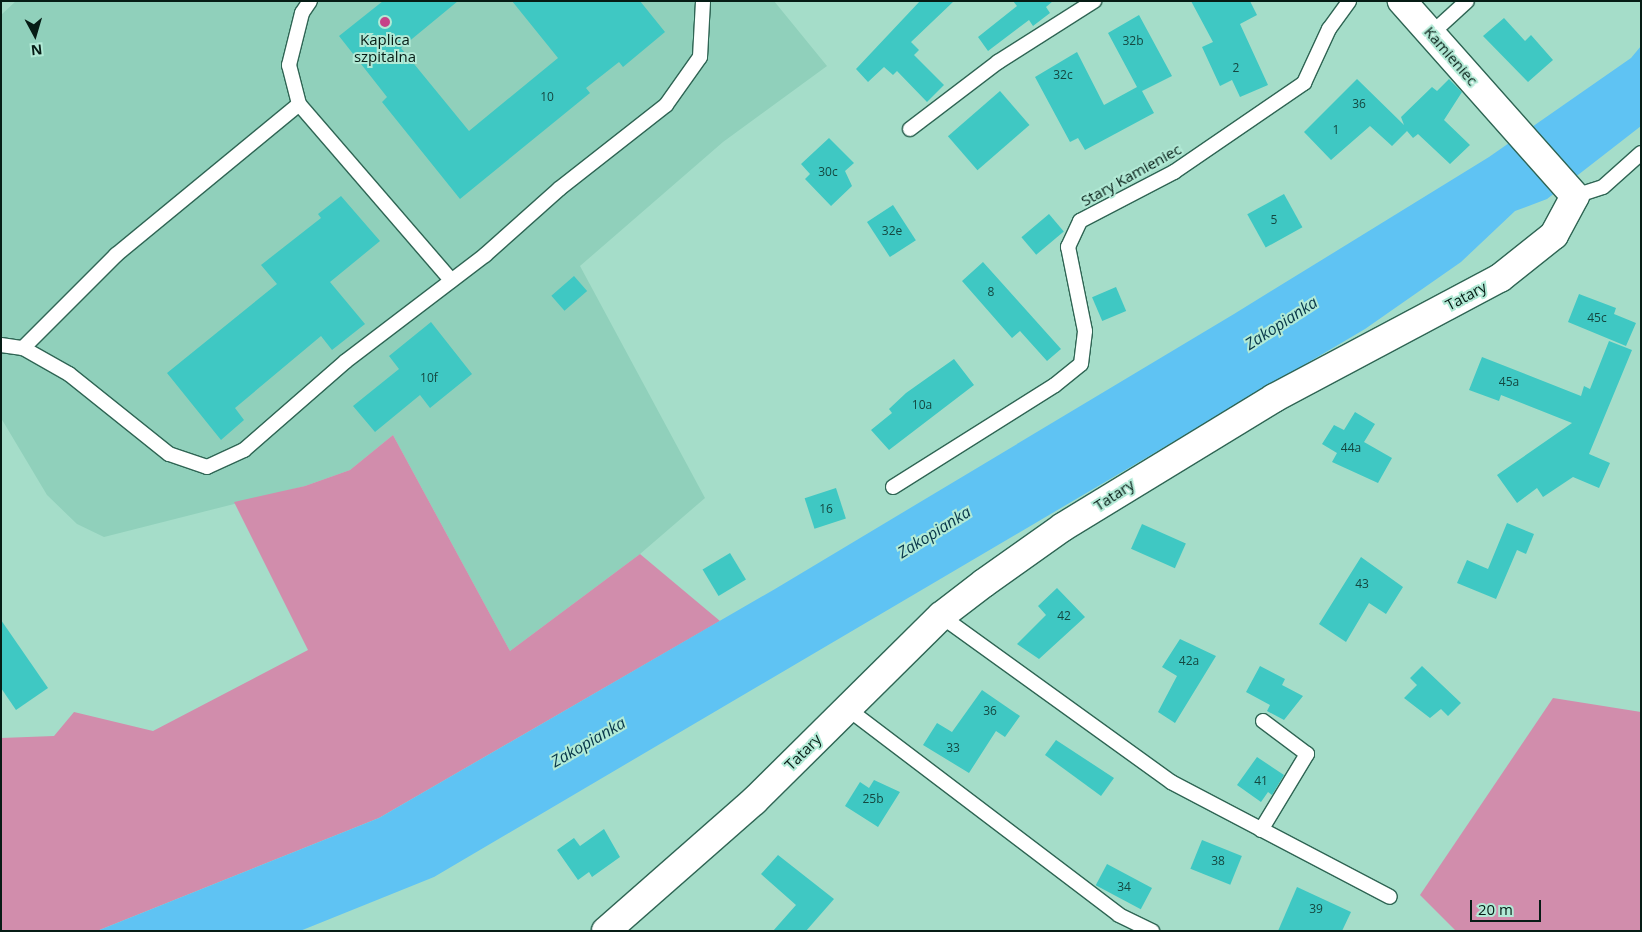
<!DOCTYPE html>
<html>
<head>
<meta charset="utf-8">
<style>
	body { margin:0 }
	#map { position:relative; width:1642px; height:932px; overflow:hidden; background:#a5ddc9; font-family:"Open Sans",sans-serif }
	div>[style] { position:absolute }
	[style*='--x'] { left:calc(var(--x)*1px); top:calc(var(--y)*1px); width:calc(var(--w)*1px); rotate:calc(var(--a)*1deg) }
	.built>* { inset:0; background:#90d0bb }
	.green>* { inset:0; background:#d18dac }
	.water>* { inset:0; background:#5fc3f3 }
	.building>* { inset:0; background:#3fc8c3; transform-origin:0 0 }
	.roads { filter:drop-shadow(1px 0 #2f6554) drop-shadow(-1px 0 #2f6554) drop-shadow(0 1px #2f6554) drop-shadow(0 -1px #2f6554) }
	.lane>* { height:14px; margin:-7px; padding:0 7px; transform-origin:7px; border-radius:7px; background:#fff }
	.street>* { height:28px; margin:-14px; padding:0 14px; transform-origin:14px; border-radius:14px; background:#fff }
	.dots>* { width:14px; height:14px; translate:-50% -50%; box-sizing:border-box; border:2px solid #b2ead6; border-radius:50% }
	span { translate:-50% -50%; white-space:nowrap; text-align:center; line-height:1.15; -webkit-text-stroke:4px #b2ead6; paint-order:stroke }
	.number-label { font-size:12px; color:#144740 }
	.number-label span { -webkit-text-stroke-width:0 }
	.poi-label { font-size:15px; color:#061c15 }
	.street-label { font-size:15px; color:#061c15 }
	.water-label { font-size:16px; color:#083649; font-style:italic }
	.frame { position:absolute; inset:0; border:2px solid #061c15; pointer-events:none }
	.north { position:absolute; left:10px; top:10px; width:50px; height:50px; -webkit-text-stroke:4px #b2ead6; paint-order:stroke; rotate:174deg; font-size:14px; font-weight:700; line-height:20px; text-align:center; color:#061c15 }
	.north::after { content:''; display:block; margin:auto; width:18px; height:22px; background:#061c15; clip-path:polygon(50% 0,100% 100%,50% 72%,0 100%) }
	.scale { position:absolute; left:1470px; top:900px; width:71px; height:22px; box-sizing:border-box; border:2px solid #061c15; border-top:0; padding-left:6px; font-size:15px; line-height:18px; white-space:nowrap; color:#061c15; -webkit-text-stroke:4px #b2ead6; paint-order:stroke }
</style>
</head>
<body>
<div id="map">
	<div class="built">
		<div style="clip-path:polygon(16px 1px,774px 1px,827px 66px,723px 142px,580px 266px,705px 498px,640px 554px,510px 651px,393px 435px,350px 470px,305px 486px,104px 537px,77px 524px,47px 495px,1px 418px,1px 15px)"></div>
	</div>
	<div class="green">
		<div style="clip-path:polygon(393px 435px,510px 651px,640px 554px,720px 621px,379px 818px,97px 931px,1px 931px,1px 738px,54px 736px,74px 712px,153px 731px,308px 650px,234px 502px,305px 486px,350px 470px)"></div>
		<div style="clip-path:polygon(1553px 698px,1641px 712px,1641px 931px,1456px 931px,1420px 895px)"></div>
	</div>
	<div class="water">
		<div style="clip-path:polygon(1641px 46px,1641px 126px,1547px 199px,1515px 211px,1461px 262px,1365px 329px,434px 877px,300px 931px,97px 931px,379px 818px,775px 589px,1234px 314px,1489px 157px,1631px 58px)"></div>
	</div>
	<div class="building">
		<div style="clip-path:polygon(383px 1px,458px 1px,401px 48px,469px 131px,558px 58px,512px 1px,640px 1px,665px 32px,623px 67px,619px 62px,586px 88px,590px 93px,460px 199px,382px 102px,387px 97px,339px 36px)"></div>
		<div style="clip-path:polygon(920px 1px,954px 1px,911px 42px,919px 50px,914px 55px,944px 85px,927px 102px,897px 71px,893px 75px,884px 67px,868px 82px,856px 69px)"></div>
		<div style="clip-path:polygon(1013px 1px,1053px 1px,1046px 7px,1050px 13px,1033px 26px,1029px 20px,988px 51px,978px 37px,1017px 6px)"></div>
		<div style="clip-path:polygon(1191px 1px,1250px 1px,1257px 15px,1240px 24px,1268px 85px,1240px 97px,1232px 80px,1220px 86px,1202px 47px,1213px 42px)"></div>
		<div style="clip-path:polygon(1139px 15px,1172px 76px,1142px 91px,1154px 113px,1085px 150px,1078px 138px,1070px 142px,1035px 77px,1077px 52px,1104px 105px,1137px 87px,1108px 33px)"></div>
		<div style="clip-path:polygon(1504px 18px,1525px 41px,1531px 35px,1553px 60px,1528px 82px,1483px 36px)"></div>
		<div style="clip-path:polygon(1357px 79px,1404px 125px,1401px 117px,1432px 87px,1437px 91px,1449px 79px,1462px 92px,1444px 120px,1470px 145px,1450px 164px,1418px 134px,1413px 138px,1407px 131px,1392px 146px,1370px 126px,1331px 160px,1304px 132px)"></div>
		<div style="left:1000px;top:91px;width:45px;height:69px;rotate:49deg"></div>
		<div style="clip-path:polygon(829px 138px,854px 163px,845px 171px,852px 186px,831px 206px,805px 179px,810px 174px,801px 164px)"></div>
		<div style="left:1284px;top:194px;width:38px;height:42px;rotate:61deg"></div>
		<div style="clip-path:polygon(341px 196px,380px 241px,330px 282px,365px 324px,332px 350px,321px 336px,235px 408px,244px 420px,221px 440px,167px 373px,277px 284px,261px 265px,321px 218px,318px 214px)"></div>
		<div style="left:893px;top:205px;width:42px;height:31px;rotate:57deg"></div>
		<div style="left:1049px;top:214px;width:23px;height:36px;rotate:50deg"></div>
		<div style="clip-path:polygon(983px 262px,1061px 349px,1047px 361px,1020px 331px,1012px 338px,962px 281px)"></div>
		<div style="left:574px;top:276px;width:20px;height:30px;rotate:49deg"></div>
		<div style="left:1116px;top:287px;width:26px;height:26px;rotate:67deg"></div>
		<div style="clip-path:polygon(1579px 294px,1616px 308px,1614px 314px,1636px 323px,1626px 346px,1568px 322px)"></div>
		<div style="clip-path:polygon(431px 322px,472px 374px,430px 408px,420px 395px,375px 432px,353px 406px,399px 369px,389px 356px)"></div>
		<div style="clip-path:polygon(1609px 341px,1632px 350px,1589px 454px,1610px 463px,1599px 488px,1573px 477px,1543px 497px,1537px 488px,1517px 503px,1497px 475px,1572px 423px,1501px 395px,1499px 401px,1469px 390px,1482px 357px,1581px 396px,1584px 386px,1590px 389px)"></div>
		<div style="clip-path:polygon(954px 359px,974px 385px,889px 450px,871px 430px,892px 413px,889px 409px,906px 393px)"></div>
		<div style="clip-path:polygon(1355px 412px,1375px 424px,1364px 442px,1392px 458px,1378px 483px,1332px 462px,1337px 453px,1322px 444px,1334px 425px,1344px 430px)"></div>
		<div style="left:836px;top:488px;width:32px;height:33px;rotate:72deg"></div>
		<div style="clip-path:polygon(1507px 523px,1534px 534px,1526px 554px,1517px 550px,1496px 599px,1457px 583px,1467px 560px,1488px 569px)"></div>
		<div style="left:1142px;top:524px;width:48px;height:27px;rotate:24deg"></div>
		<div style="left:730px;top:553px;width:31px;height:32px;rotate:59deg"></div>
		<div style="clip-path:polygon(1361px 557px,1403px 587px,1386px 614px,1369px 603px,1346px 642px,1319px 624px)"></div>
		<div style="clip-path:polygon(1057px 588px,1085px 617px,1039px 659px,1017px 644px,1046px 615px,1038px 606px)"></div>
		<div style="clip-path:polygon(1px 620px,48px 688px,16px 710px,1px 688px)"></div>
		<div style="clip-path:polygon(1180px 639px,1216px 656px,1175px 723px,1158px 712px,1177px 676px,1162px 667px)"></div>
		<div style="clip-path:polygon(1260px 666px,1285px 679px,1282px 685px,1303px 696px,1284px 720px,1267px 711px,1270px 705px,1246px 692px)"></div>
		<div style="clip-path:polygon(1422px 666px,1461px 703px,1448px 716px,1441px 709px,1430px 718px,1404px 698px,1417px 685px,1410px 678px)"></div>
		<div style="clip-path:polygon(982px 690px,1020px 716px,1005px 737px,996px 731px,969px 773px,923px 745px,937px 723px,952px 732px)"></div>
		<div style="clip-path:polygon(1056px 740px,1114px 778px,1101px 796px,1045px 755px)"></div>
		<div style="clip-path:polygon(1257px 757px,1284px 775px,1272px 795px,1268px 792px,1261px 802px,1237px 785px)"></div>
		<div style="clip-path:polygon(874px 780px,900px 792px,878px 827px,845px 806px,860px 782px,869px 788px)"></div>
		<div style="clip-path:polygon(604px 829px,620px 857px,592px 877px,589px 872px,578px 880px,557px 850px,574px 838px,580px 846px)"></div>
		<div style="left:1202px;top:840px;width:43px;height:31px;rotate:22deg"></div>
		<div style="clip-path:polygon(778px 855px,834px 899px,806px 931px,773px 931px,796px 905px,761px 874px)"></div>
		<div style="left:1107px;top:864px;width:51px;height:24px;rotate:28deg"></div>
		<div style="clip-path:polygon(1297px 887px,1351px 912px,1342px 931px,1278px 931px)"></div>
	</div>
	<div class="roads">
		<div class="lane">
			<div style="--x:310;--y:1;--w:14;--a:124"></div>
			<div style="--x:302;--y:13;--w:54;--a:104"></div>
			<div style="--x:289;--y:65;--w:40;--a:75.6"></div>
			<div style="--x:299;--y:104;--w:233;--a:49.2"></div>
			<div style="--x:1432;--y:33;--w:47;--a:-42.4"></div>
			<div style="--x:910;--y:129;--w:111;--a:-37.3"></div>
			<div style="--x:998;--y:62;--w:114;--a:-32.4"></div>
			<div style="--x:1575;--y:196;--w:29;--a:-18"></div>
			<div style="--x:1603;--y:187;--w:51;--a:-41.8"></div>
			<div style="--x:1;--y:345;--w:22;--a:8"></div>
			<div style="--x:23;--y:348;--w:53;--a:29.5"></div>
			<div style="--x:69;--y:374;--w:128;--a:38.7"></div>
			<div style="--x:169;--y:454;--w:40;--a:18.9"></div>
			<div style="--x:207;--y:467;--w:41;--a:-24.7"></div>
			<div style="--x:244;--y:450;--w:135;--a:-41.1"></div>
			<div style="--x:346;--y:361;--w:175;--a:-37.3"></div>
			<div style="--x:485;--y:255;--w:99;--a:-41.7"></div>
			<div style="--x:559;--y:189;--w:136;--a:-38.1"></div>
			<div style="--x:666;--y:105;--w:59;--a:-54.7"></div>
			<div style="--x:700;--y:57;--w:56;--a:-86.9"></div>
			<div style="--x:23;--y:348;--w:132;--a:-45"></div>
			<div style="--x:116;--y:255;--w:237;--a:-39.5"></div>
			<div style="--x:893;--y:487;--w:191;--a:-32.2"></div>
			<div style="--x:1055;--y:385;--w:33;--a:-39"></div>
			<div style="--x:1081;--y:364;--w:33;--a:-83"></div>
			<div style="--x:1085;--y:331;--w:86;--a:-101.4"></div>
			<div style="--x:1068;--y:247;--w:29;--a:-65"></div>
			<div style="--x:1080;--y:221;--w:106;--a:-27.5"></div>
			<div style="--x:1174;--y:172;--w:158;--a:-34.4"></div>
			<div style="--x:1304;--y:83;--w:60;--a:-65.2"></div>
			<div style="--x:1329;--y:29;--w:34;--a:-54"></div>
			<div style="--x:941;--y:616;--w:284;--a:35.8"></div>
			<div style="--x:1171;--y:782;--w:247;--a:27.7"></div>
			<div style="--x:848;--y:709;--w:340;--a:37.2"></div>
			<div style="--x:1119;--y:915;--w:37;--a:26"></div>
			<div style="--x:1261;--y:830;--w:89;--a:-58.8"></div>
			<div style="--x:1307;--y:754;--w:55;--a:-143.1"></div>
		</div>
		<div class="street">
			<div style="--x:606;--y:931;--w:197;--a:-41.3"></div>
			<div style="--x:754;--y:801;--w:263;--a:-44.7"></div>
			<div style="--x:941;--y:616;--w:54;--a:-37.5"></div>
			<div style="--x:984;--y:583;--w:97;--a:-35.3"></div>
			<div style="--x:1063;--y:527;--w:247;--a:-31.4"></div>
			<div style="--x:1274;--y:398;--w:256;--a:-28"></div>
			<div style="--x:1500;--y:278;--w:69;--a:-38.5"></div>
			<div style="--x:1554;--y:235;--w:44;--a:-61.7"></div>
			<div style="--x:1575;--y:196;--w:261;--a:-131.6"></div>
		</div>
	</div>
	<div class="dots">
		<div style="left:385px;top:22px;background:#c64389"></div>
	</div>
	<div class="number-label">
		<span style="left:1133px;top:41px">32b</span>
		<span style="left:1236px;top:68px">2</span>
		<span style="left:1063px;top:75px">32c</span>
		<span style="left:547px;top:97px">10</span>
		<span style="left:1359px;top:104px">36</span>
		<span style="left:1336px;top:130px">1</span>
		<span style="left:828px;top:172px">30c</span>
		<span style="left:1274px;top:220px">5</span>
		<span style="left:892px;top:231px">32e</span>
		<span style="left:991px;top:292px">8</span>
		<span style="left:1597px;top:318px">45c</span>
		<span style="left:429px;top:378px">10f</span>
		<span style="left:1509px;top:382px">45a</span>
		<span style="left:922px;top:405px">10a</span>
		<span style="left:1351px;top:448px">44a</span>
		<span style="left:826px;top:509px">16</span>
		<span style="left:1362px;top:584px">43</span>
		<span style="left:1064px;top:616px">42</span>
		<span style="left:1189px;top:661px">42a</span>
		<span style="left:990px;top:711px">36</span>
		<span style="left:953px;top:748px">33</span>
		<span style="left:1261px;top:781px">41</span>
		<span style="left:873px;top:799px">25b</span>
		<span style="left:1218px;top:861px">38</span>
		<span style="left:1124px;top:887px">34</span>
		<span style="left:1316px;top:909px">39</span>
	</div>
	<div class="poi-label">
		<span style="left:385px;top:48px">Kaplica<br>szpitalna</span>
	</div>
	<div class="street-label">
		<span style="left:1451px;top:56px;rotate:49deg">Kamieniec</span>
		<span style="left:1131px;top:175px;rotate:-29deg">Stary Kamieniec</span>
		<span style="left:1466px;top:296px;rotate:-28deg">Tatary</span>
		<span style="left:1114px;top:495px;rotate:-33deg">Tatary</span>
		<span style="left:803px;top:752px;rotate:-45deg">Tatary</span>
	</div>
	<div class="water-label">
		<span style="left:1281px;top:323px;rotate:-33deg">Zakopianka</span>
		<span style="left:934px;top:532px;rotate:-32deg">Zakopianka</span>
		<span style="left:588px;top:742px;rotate:-30deg">Zakopianka</span>
	</div>
	<div class="frame"></div>
	<div class="north">N</div>
	<div class="scale">20 m</div>
</div>
</body>
</html>
